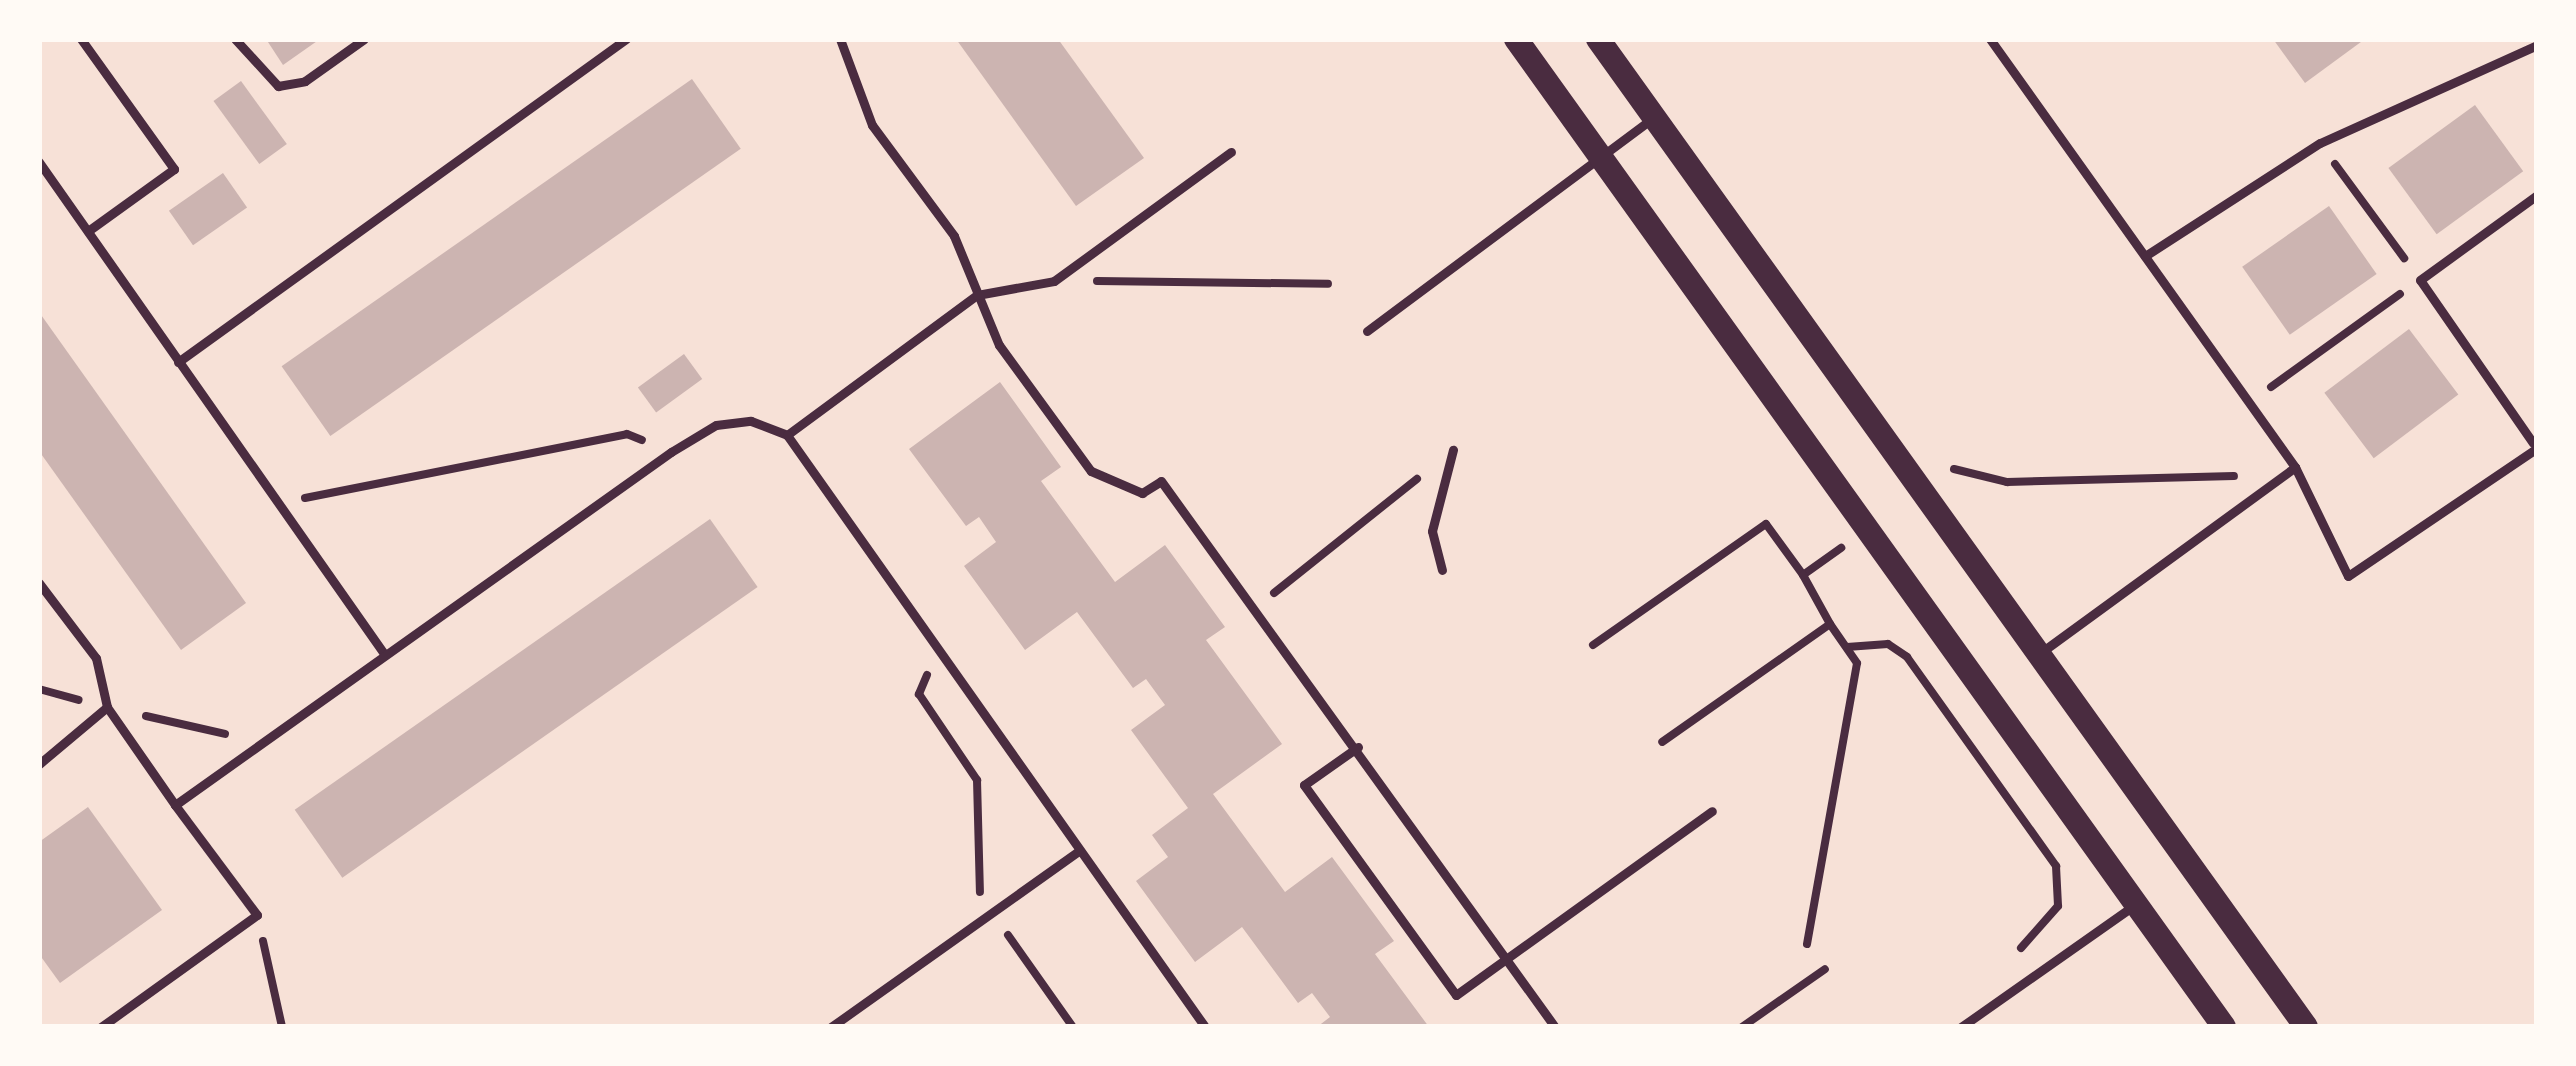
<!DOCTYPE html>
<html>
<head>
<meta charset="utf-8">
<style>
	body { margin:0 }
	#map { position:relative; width:2576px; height:1066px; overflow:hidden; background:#f7e1d7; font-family:Lato,sans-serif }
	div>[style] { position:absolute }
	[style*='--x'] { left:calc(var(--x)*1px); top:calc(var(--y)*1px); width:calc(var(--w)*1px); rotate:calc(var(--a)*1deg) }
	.building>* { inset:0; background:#ccb4b1; transform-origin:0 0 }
	.path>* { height:8px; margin:-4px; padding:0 4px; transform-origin:4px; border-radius:4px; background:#4a2c40 }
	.service>* { height:9px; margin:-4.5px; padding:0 4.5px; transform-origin:4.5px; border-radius:4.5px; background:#4a2c40 }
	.secondary>* { height:24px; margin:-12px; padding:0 12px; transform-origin:12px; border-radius:12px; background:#4a2c40 }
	span { translate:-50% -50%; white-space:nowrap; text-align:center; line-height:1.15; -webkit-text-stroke:9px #fffaf5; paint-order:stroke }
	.frame { position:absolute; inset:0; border:42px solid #fffaf5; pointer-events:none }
</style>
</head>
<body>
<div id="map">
	<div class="building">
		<div style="clip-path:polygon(266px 39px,320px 39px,283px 65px)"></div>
		<div style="clip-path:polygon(956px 39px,1058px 39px,1144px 158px,1076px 206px)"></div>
		<div style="clip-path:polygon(2273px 39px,2365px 39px,2305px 83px)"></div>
		<div style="left:692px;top:79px;width:85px;height:501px;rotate:55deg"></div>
		<div style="left:241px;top:81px;width:78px;height:34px;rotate:54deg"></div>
		<div style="left:2475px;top:105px;width:82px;height:107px;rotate:54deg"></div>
		<div style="left:223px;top:173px;width:42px;height:66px;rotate:55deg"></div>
		<div style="left:2329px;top:206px;width:83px;height:106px;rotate:55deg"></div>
		<div style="clip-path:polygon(39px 312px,246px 603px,181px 650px,39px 451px)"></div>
		<div style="left:2409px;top:329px;width:82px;height:106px;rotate:53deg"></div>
		<div style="left:684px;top:354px;width:31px;height:57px;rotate:54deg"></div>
		<div style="clip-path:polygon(1000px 382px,1061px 467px,1041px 481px,1115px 582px,1165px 545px,1225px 627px,1206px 640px,1282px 744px,1213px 794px,1285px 892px,1332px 857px,1394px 941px,1375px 954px,1429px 1027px,1317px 1027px,1330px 1017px,1312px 993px,1298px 1003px,1242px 927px,1195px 962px,1136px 881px,1168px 857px,1152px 835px,1188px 808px,1131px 730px,1165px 705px,1146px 679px,1133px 688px,1077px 612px,1025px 650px,964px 566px,996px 542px,979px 517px,966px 526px,909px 449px)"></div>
		<div style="left:710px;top:519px;width:83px;height:507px;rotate:55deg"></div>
		<div style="clip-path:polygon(88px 807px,162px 910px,60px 983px,39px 954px,39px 842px)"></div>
	</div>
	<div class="path">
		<div style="--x:2335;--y:164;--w:117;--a:53.7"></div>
		<div style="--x:1097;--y:281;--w:231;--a:0.7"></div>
		<div style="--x:2271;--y:387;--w:159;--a:-35.8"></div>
		<div style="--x:1954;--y:469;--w:55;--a:13.8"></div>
		<div style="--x:2007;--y:482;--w:227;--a:-1.5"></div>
		<div style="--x:305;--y:498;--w:328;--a:-11.2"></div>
		<div style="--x:627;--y:434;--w:16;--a:22"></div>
		<div style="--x:1803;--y:575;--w:47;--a:-35.4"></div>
		<div style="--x:1274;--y:593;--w:183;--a:-38.6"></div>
		<div style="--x:1593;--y:645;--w:211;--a:-35"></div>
		<div style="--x:1766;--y:524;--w:63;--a:54"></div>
		<div style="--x:1803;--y:575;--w:56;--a:61.1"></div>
		<div style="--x:1830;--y:624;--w:205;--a:144.9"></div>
		<div style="--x:1847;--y:647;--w:41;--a:-4.2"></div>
		<div style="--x:1888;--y:644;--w:23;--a:34"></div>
		<div style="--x:1907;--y:657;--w:257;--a:54.5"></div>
		<div style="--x:2056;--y:866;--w:40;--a:87.1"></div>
		<div style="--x:2058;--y:906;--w:56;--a:131.4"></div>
		<div style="--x:927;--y:675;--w:21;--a:113"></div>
		<div style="--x:919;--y:694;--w:104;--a:56"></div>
		<div style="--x:977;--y:780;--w:112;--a:88.5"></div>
		<div style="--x:39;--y:689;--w:41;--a:15.4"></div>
		<div style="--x:146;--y:716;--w:81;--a:12.8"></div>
		<div style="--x:1008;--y:935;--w:113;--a:54.8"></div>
		<div style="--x:263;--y:941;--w:88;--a:77.5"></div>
		<div style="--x:1807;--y:944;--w:285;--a:-79.9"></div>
		<div style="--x:1857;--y:663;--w:47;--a:-124.7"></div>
		<div style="--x:1742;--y:1027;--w:101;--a:-34.9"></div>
	</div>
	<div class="service">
		<div style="--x:81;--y:39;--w:160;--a:54.4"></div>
		<div style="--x:174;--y:169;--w:106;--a:144.2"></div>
		<div style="--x:235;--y:39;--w:64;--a:47.5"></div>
		<div style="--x:278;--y:86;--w:27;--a:-10"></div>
		<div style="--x:305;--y:81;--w:72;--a:-35.4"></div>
		<div style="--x:840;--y:39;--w:92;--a:69.6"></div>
		<div style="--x:872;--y:125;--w:138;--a:53.5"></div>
		<div style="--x:954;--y:236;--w:118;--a:67.6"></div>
		<div style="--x:999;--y:345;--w:156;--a:53.9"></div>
		<div style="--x:1091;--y:471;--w:56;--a:23.3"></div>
		<div style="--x:1142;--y:493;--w:22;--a:-32"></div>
		<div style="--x:1161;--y:481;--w:673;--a:54.19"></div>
		<div style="--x:1990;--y:39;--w:526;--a:54.53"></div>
		<div style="--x:2295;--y:467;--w:121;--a:64.1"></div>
		<div style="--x:2348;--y:576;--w:228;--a:-34.1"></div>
		<div style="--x:39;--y:162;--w:602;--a:54.94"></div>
		<div style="--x:2145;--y:256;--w:208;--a:-32.9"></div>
		<div style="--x:2320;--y:143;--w:238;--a:-24.3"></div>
		<div style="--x:1367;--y:331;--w:358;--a:-36.7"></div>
		<div style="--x:178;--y:362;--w:552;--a:-35.79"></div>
		<div style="--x:787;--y:435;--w:236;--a:-36.4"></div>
		<div style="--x:977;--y:295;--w:78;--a:-10.3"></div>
		<div style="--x:1054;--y:281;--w:219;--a:-36.1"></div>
		<div style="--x:2533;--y:443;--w:198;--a:-124.7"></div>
		<div style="--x:2420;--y:280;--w:145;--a:-36"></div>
		<div style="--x:1442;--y:570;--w:40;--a:-104.4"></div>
		<div style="--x:1432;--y:531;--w:84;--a:-75.5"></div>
		<div style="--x:39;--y:583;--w:94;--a:52.8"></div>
		<div style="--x:96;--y:658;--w:50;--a:77.3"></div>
		<div style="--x:107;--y:707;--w:89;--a:140"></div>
		<div style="--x:2043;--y:651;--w:312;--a:-36.1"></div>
		<div style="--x:107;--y:707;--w:119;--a:55.2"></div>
		<div style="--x:175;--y:805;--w:609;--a:-35.44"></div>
		<div style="--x:671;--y:452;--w:52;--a:-31"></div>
		<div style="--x:716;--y:425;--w:35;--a:-7"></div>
		<div style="--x:751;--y:421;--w:39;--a:21"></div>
		<div style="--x:787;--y:435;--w:725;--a:54.77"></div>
		<div style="--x:1358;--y:747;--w:66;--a:144.9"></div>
		<div style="--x:1304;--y:785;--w:259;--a:54.1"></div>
		<div style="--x:1456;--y:995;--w:315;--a:-35.7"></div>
		<div style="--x:101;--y:1027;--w:192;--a:-35.7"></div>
		<div style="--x:257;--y:915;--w:137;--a:-126.7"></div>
		<div style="--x:831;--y:1027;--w:304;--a:-35.4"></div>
		<div style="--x:1961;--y:1027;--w:210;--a:-35.1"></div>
	</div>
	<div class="secondary">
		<div style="--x:1516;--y:39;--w:1215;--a:54.37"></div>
		<div style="--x:1598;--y:39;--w:1215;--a:54.37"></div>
	</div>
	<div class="frame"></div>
</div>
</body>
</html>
